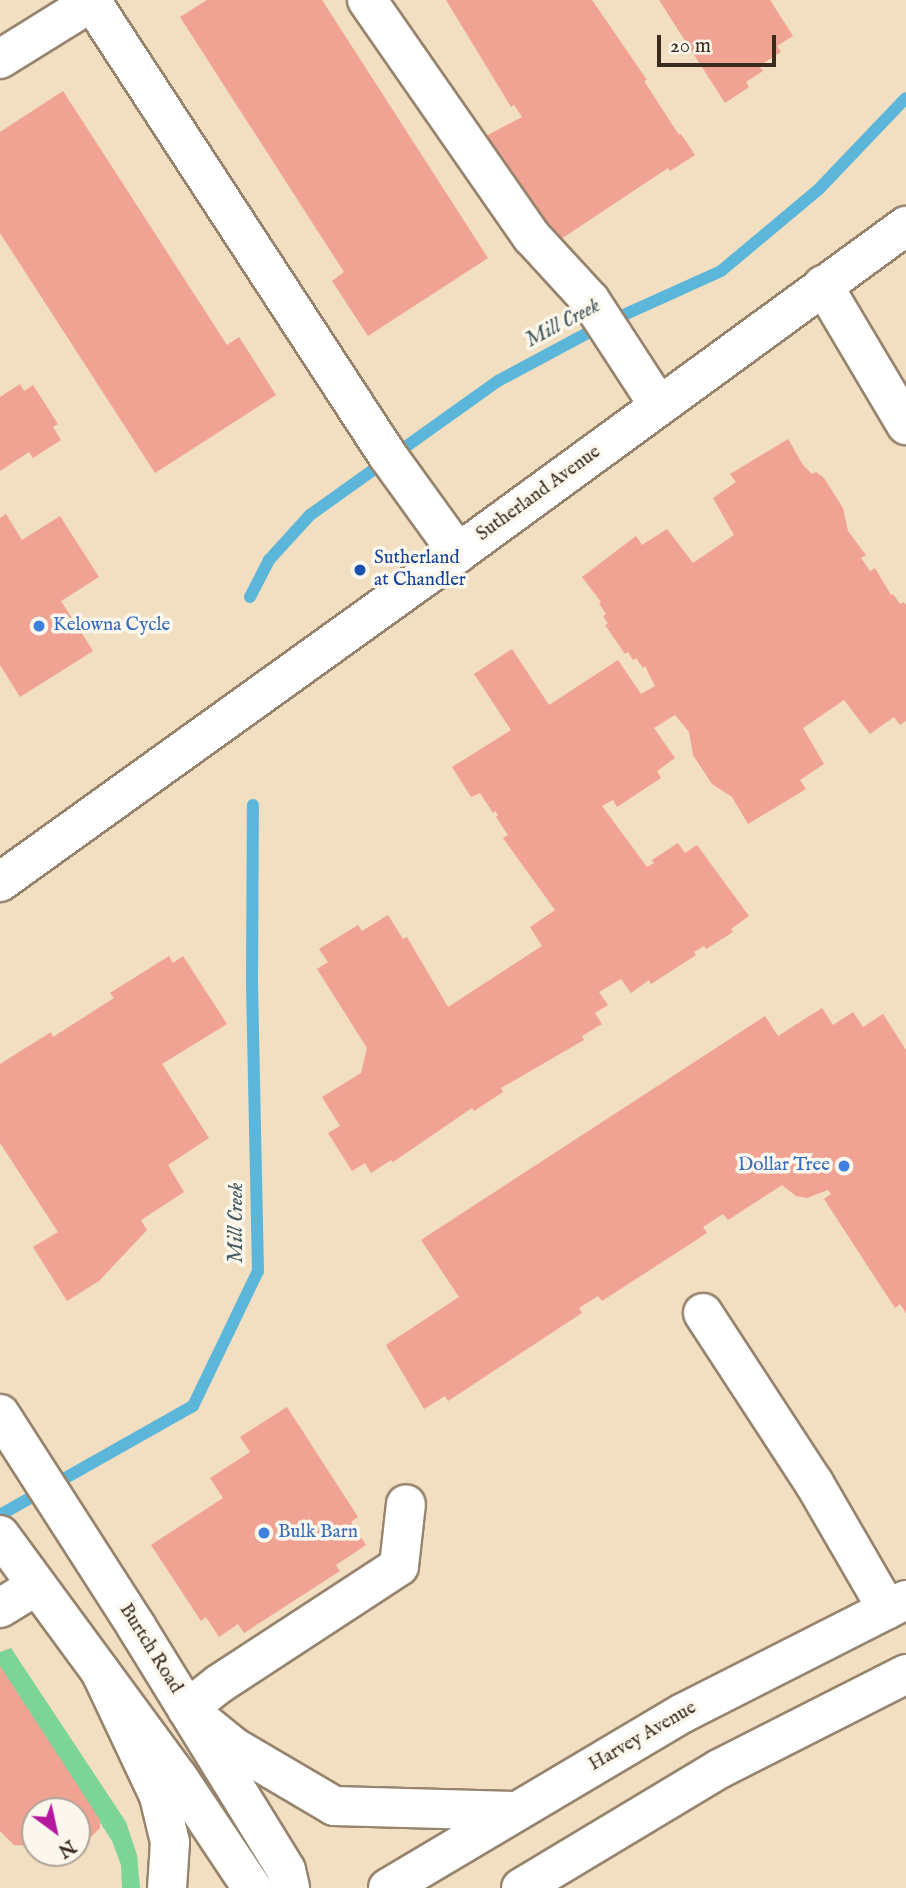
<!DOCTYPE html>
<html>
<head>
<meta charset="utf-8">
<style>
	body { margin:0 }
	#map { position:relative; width:906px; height:1888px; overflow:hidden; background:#f2dec0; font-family:"IM FELL English",serif }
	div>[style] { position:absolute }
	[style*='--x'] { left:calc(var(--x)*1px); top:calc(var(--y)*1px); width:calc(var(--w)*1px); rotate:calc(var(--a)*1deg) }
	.green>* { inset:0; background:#7dd498 }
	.stream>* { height:12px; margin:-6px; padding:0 6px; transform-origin:6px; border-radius:6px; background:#5cb6d9 }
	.building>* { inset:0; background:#f0a293 }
	.roads { filter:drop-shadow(2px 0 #96846f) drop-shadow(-2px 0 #96846f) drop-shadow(0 2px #96846f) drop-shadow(0 -2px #96846f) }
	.minor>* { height:38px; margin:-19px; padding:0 19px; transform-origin:19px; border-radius:19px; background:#fff }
	.major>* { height:38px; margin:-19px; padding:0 19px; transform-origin:19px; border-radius:19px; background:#fff }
	.highway>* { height:38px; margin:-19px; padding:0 19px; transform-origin:19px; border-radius:19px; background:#fff }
	.dots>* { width:19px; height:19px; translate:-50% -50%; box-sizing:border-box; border:4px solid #fbf7ec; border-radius:50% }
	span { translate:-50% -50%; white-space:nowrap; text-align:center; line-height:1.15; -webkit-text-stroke:7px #fbf7ec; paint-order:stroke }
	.street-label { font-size:19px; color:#3b2a1e }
	.transit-label { font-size:19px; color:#164399 }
	.left { translate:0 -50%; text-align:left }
	.shop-label { font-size:19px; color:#366cbe }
	.right { translate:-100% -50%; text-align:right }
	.water-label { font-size:21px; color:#475b5f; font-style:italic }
	.north { position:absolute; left:21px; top:1797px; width:70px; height:70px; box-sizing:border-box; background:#fbf7ec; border:2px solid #aea59a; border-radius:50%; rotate:147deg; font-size:19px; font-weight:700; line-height:28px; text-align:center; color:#3b2a1e }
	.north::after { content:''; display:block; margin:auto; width:24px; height:32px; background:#b5179e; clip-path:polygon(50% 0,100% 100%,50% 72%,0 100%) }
	.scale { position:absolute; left:657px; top:35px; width:119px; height:32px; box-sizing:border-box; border:4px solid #3b2a1e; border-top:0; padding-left:9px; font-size:21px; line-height:24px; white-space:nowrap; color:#3b2a1e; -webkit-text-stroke:5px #fbf7ec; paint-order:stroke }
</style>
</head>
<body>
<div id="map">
	<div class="green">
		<div style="clip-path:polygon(11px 1648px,126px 1822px,137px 1855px,140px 1888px,122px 1888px,121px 1865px,112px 1841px,0 1667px,0 1652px)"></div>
	</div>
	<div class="stream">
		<div style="--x:250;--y:597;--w:42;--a:-62.8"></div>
		<div style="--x:269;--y:560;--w:61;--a:-47.7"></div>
		<div style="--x:310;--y:515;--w:231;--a:-35.5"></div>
		<div style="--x:498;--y:381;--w:123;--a:-28.2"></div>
		<div style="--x:606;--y:323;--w:126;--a:-24.3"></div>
		<div style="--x:721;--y:271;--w:126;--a:-39.9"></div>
		<div style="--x:818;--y:190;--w:127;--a:-46.3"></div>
		<div style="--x:0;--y:1515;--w:222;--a:-29.5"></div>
		<div style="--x:193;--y:1406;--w:150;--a:-64.3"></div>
		<div style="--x:258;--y:1271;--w:292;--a:-91.2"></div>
		<div style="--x:252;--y:979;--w:174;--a:-89.7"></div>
	</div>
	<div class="building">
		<div style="clip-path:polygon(207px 0,322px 0,488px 258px,368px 336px,332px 281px,344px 272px,180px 17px)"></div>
		<div style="clip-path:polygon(446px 0,592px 0,647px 80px,644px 81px,679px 135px,681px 134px,695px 155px,670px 171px,668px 168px,552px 245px,502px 159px,482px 138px,522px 117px,514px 105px,511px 107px)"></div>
		<div style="clip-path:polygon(659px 0,770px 0,793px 36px,777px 46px,781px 52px,759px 66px,763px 71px,746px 82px,749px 87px,725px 103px)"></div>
		<div style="clip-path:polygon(63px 91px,227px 345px,239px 337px,276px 395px,155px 473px,0 233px,0 132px)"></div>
		<div style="clip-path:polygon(20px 384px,24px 391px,33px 385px,58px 424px,53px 427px,61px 440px,33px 458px,29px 452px,0 471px,0 397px)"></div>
		<div style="clip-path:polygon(788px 439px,803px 465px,812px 474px,816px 472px,824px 478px,843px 508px,848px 531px,866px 555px,861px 558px,870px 571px,875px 568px,891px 595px,893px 594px,900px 604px,904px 602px,906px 605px,906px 721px,900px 725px,894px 717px,870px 734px,844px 700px,803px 728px,824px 764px,800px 780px,806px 789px,748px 824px,732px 797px,712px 784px,693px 755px,689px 732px,675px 715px,654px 728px,675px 758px,657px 771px,661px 778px,617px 807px,613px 800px,602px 806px,647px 867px,654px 863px,652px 860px,678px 843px,685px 853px,697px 845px,749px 916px,731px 929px,733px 932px,706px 949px,704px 946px,694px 952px,696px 955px,651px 984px,649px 980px,631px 993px,621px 979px,599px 992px,608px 1005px,595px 1013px,602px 1024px,582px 1036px,584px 1040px,501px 1088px,503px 1092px,474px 1111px,472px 1108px,393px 1162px,391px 1160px,371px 1173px,365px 1163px,352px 1171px,328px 1133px,340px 1126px,322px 1097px,361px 1073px,367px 1048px,317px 969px,328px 962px,319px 949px,358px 925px,362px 931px,388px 915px,403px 939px,407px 937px,448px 1007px,542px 946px,530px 927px,555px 910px,503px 838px,508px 835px,496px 817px,498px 815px,495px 811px,493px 813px,480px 793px,471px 797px,452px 767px,511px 730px,474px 674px,512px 649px,549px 705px,618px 660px,641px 694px,655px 686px,645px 666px,643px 668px,636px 658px,633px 660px,628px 652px,625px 654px,605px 625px,608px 624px,603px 616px,606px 614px,599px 603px,601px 602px,582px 577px,636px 536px,642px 545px,667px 529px,693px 563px,734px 535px,713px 498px,736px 482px,730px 474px)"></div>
		<div style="clip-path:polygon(6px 514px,22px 540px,60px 516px,99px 577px,61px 601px,93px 651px,20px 697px,0 665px,0 518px)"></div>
		<div style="clip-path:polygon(169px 956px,173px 963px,183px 956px,227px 1024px,162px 1064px,209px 1138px,168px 1165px,184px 1192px,141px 1220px,147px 1230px,99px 1281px,67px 1301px,33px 1247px,58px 1232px,0 1143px,0 1064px,51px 1032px,53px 1037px,114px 998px,110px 993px)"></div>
		<div style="clip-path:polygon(822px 1008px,833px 1025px,853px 1012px,863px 1027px,883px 1014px,906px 1050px,906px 1313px,900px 1304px,895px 1308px,824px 1199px,831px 1194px,828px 1190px,807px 1198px,796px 1196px,782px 1185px,728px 1220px,723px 1214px,703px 1227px,707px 1233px,602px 1301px,598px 1296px,579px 1308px,582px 1313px,448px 1401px,445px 1396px,424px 1409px,386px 1345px,459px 1297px,421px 1240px,765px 1016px,778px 1036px)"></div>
		<div style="clip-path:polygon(287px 1407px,358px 1517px,351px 1522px,366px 1545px,336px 1565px,340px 1571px,244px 1633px,238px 1624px,219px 1637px,206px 1617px,201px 1621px,151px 1545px,223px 1498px,210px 1478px,250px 1452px,240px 1437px)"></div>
		<div style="clip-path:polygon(0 1666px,100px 1820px,100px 1828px,90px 1838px,77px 1840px,77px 1811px,35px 1811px,35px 1846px,14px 1845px,0 1831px)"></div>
	</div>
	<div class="roads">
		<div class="minor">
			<div style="--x:367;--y:0;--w:289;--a:55.2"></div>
			<div style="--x:532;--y:237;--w:86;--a:47.4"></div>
			<div style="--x:590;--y:300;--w:126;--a:56.9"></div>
			<div style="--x:92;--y:2;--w:542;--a:56.9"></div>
			<div style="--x:388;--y:456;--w:120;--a:54.2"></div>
			<div style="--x:0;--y:59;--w:112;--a:-31.8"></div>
			<div style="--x:823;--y:285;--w:163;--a:59.3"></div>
			<div style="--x:0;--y:882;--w:564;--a:-35.69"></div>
			<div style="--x:458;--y:553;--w:555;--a:-36.13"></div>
			<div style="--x:703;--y:1313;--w:203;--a:56.9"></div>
			<div style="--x:814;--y:1483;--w:146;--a:59.9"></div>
			<div style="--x:0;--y:1608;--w:42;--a:-31.4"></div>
			<div style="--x:187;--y:1709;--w:41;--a:-38"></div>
			<div style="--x:219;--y:1684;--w:215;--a:-33.2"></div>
			<div style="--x:399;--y:1566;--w:62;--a:-83.6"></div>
		</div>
		<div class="major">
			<div style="--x:0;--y:1414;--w:252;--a:57.3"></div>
			<div style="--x:136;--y:1626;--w:286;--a:58.4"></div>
			<div style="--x:286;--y:1870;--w:18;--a:77"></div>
			<div style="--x:0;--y:1535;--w:300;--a:53.7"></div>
			<div style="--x:178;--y:1777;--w:133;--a:56.3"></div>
		</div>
		<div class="highway">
			<div style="--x:100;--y:1671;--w:138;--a:64.7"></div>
			<div style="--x:159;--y:1796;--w:47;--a:76.6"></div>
			<div style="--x:170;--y:1842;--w:46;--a:93.7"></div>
			<div style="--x:187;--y:1709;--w:60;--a:39"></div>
			<div style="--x:234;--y:1747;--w:116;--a:30.5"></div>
			<div style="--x:334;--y:1806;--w:180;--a:1.6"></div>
			<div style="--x:388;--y:1888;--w:343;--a:-30.7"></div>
			<div style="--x:683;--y:1713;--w:250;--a:-26.9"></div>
			<div style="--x:521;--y:1888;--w:231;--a:-31"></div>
			<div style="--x:719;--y:1769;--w:210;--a:-26.9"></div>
		</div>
	</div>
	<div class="dots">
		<div style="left:360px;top:570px;background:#1a4fb4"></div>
		<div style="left:39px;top:626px;background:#3f7fe0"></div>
		<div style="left:844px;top:1166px;background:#3f7fe0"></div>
		<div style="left:264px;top:1533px;background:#3f7fe0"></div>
	</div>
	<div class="street-label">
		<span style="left:539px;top:494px;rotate:-36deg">Sutherland Avenue</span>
		<span style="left:150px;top:1649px;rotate:58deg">Burtch Road</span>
		<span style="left:643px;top:1737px;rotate:-30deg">Harvey Avenue</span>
	</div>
	<div class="transit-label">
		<span class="left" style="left:374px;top:570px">Sutherland<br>at Chandler</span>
	</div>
	<div class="shop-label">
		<span class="left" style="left:53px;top:626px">Kelowna Cycle</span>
		<span class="right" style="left:830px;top:1166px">Dollar Tree</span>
		<span class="left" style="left:278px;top:1533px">Bulk Barn</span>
	</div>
	<div class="water-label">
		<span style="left:563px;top:324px;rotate:-28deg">Mill Creek</span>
		<span style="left:237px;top:1223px;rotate:-90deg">Mill Creek</span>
	</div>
	<div class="north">N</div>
	<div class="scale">20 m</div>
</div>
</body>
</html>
